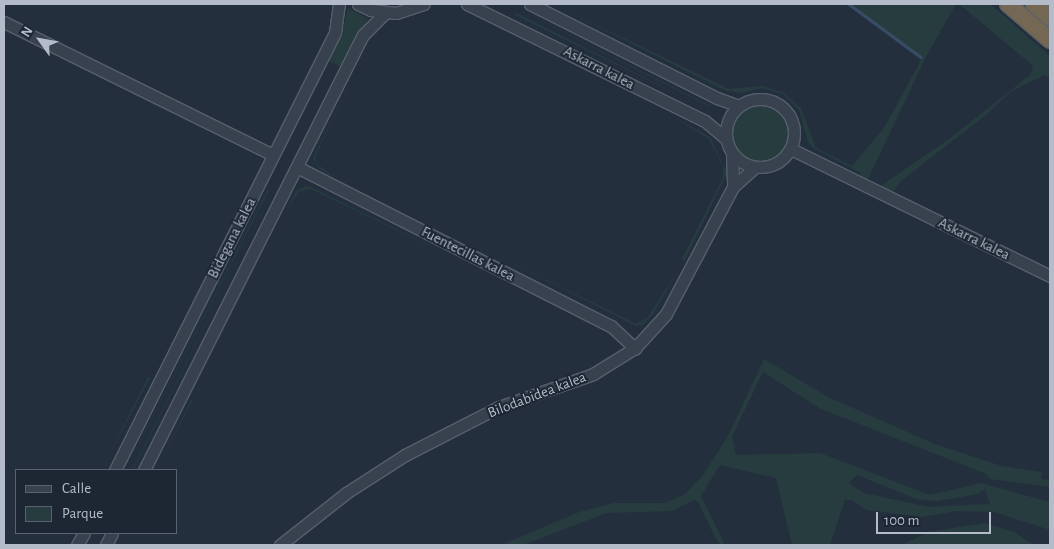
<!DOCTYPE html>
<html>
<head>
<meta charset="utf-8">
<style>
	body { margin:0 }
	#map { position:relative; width:1054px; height:549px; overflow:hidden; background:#242f3e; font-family:"Alegreya Sans",sans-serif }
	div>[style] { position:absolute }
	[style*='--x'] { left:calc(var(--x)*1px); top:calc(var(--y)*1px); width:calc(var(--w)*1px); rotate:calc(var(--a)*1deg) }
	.green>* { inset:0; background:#263c3f }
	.round { border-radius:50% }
	.stream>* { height:2.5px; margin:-1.25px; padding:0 1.25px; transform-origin:1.25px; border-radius:1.25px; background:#394c67 }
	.roads { filter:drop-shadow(1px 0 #565f6c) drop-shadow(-1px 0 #565f6c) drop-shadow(0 1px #565f6c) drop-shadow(0 -1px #565f6c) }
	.minor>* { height:11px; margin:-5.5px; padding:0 5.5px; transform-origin:5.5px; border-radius:5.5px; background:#38414e }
	.minor>.ring { margin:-5.5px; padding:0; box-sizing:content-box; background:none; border:11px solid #38414e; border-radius:50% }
	.highway>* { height:16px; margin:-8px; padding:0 8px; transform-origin:8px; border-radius:8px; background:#746855 }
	span { translate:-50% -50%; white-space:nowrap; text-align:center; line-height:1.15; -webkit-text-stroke:4px #1d2633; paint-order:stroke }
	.street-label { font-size:15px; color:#b4bcc9 }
	.frame { position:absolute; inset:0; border:5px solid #b4bcc9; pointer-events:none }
	.legend { position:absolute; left:15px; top:469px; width:162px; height:65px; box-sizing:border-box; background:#1d2633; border:1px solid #59626f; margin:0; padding:6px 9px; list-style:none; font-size:15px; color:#b4bcc9 }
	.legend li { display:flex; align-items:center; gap:10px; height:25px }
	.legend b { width:25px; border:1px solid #59626f }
	.north { position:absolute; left:15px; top:15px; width:50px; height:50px; -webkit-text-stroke:4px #1d2633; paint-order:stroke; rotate:302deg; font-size:14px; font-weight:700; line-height:20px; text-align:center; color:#b4bcc9 }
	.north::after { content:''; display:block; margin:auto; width:18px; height:22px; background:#b4bcc9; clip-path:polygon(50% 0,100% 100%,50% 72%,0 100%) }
	.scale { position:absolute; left:876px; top:512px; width:115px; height:22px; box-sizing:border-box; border:2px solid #b4bcc9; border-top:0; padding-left:6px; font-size:15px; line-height:18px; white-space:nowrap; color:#b4bcc9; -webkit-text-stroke:4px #1d2633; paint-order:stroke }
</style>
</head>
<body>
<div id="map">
	<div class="green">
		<div style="clip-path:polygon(553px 4px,729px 89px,763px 86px,784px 93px,801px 108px,816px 148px,852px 166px,884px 128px,921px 60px,846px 4px,956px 4px,927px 55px,867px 181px,859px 177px,861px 173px,813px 148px,808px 142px,799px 110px,783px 94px,761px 88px,742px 93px,726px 91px)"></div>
		<div style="clip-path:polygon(959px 4px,990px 4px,1001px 13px,1050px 56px,1050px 79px,1045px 75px,1010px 92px,987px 114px,901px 181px,892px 193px,879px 187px,948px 140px,1030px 75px,1033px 67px,1031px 64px)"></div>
		<div style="clip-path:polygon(348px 8px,368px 19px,341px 67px,327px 60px,344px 25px)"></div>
		<div style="clip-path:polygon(518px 9px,709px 105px,708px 106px)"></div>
		<div style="clip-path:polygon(516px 13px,707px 109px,515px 15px)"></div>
		<div style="clip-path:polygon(350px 85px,315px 157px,318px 165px,337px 178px,320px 169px,313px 158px)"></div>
		<div class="round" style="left:731px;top:105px;width:58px;height:58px"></div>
		<div style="clip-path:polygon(675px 118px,710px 137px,727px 173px,685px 260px,682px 259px,723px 178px,723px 166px,709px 139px)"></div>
		<div style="clip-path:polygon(307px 186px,311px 187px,454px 258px,311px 189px,298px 192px,286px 212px,296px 191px)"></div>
		<div style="clip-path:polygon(268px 189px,269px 190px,126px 470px)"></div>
		<div style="clip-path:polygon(272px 191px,133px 470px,132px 470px)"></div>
		<div style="clip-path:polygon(473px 243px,636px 324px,647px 318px,680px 268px,653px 314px,643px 325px,636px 326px)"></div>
		<div style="clip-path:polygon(evenodd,764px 359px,828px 397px,935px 444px,1002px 466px,1042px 472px,1041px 479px,1050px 480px,1050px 487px,990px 479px,986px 474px,819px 408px,763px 372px,732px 436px,736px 455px,820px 453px,930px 495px,981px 483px,988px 485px,1050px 502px,1050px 530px,994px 512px,956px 511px,922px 517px,867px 510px,851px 500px,845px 500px,830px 545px,792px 545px,776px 478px,720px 465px,701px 496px,725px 545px,721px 545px,716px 539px,698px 502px,694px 500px,672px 511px,607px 513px,523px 545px,501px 545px,579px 512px,614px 503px,665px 503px,685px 494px,703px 475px,728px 436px,764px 359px,857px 475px,916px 499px,937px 501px,978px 494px,985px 489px,990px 504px,929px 507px,864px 493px,849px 483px,857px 475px)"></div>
		<div style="clip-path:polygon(148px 377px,150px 378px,104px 465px)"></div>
		<div style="clip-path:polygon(192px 399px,193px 400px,156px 470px)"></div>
		<div style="clip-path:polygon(984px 523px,1015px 532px,1033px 545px,902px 545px,928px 532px)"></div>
	</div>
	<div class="stream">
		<div style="--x:849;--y:4;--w:89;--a:36.4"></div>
	</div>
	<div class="roads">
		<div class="minor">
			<div style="--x:358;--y:4;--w:14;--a:25"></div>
			<div style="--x:371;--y:10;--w:25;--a:7"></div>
			<div style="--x:396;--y:13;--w:29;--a:-18"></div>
			<div style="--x:467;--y:4;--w:265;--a:26.2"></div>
			<div style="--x:705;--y:121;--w:26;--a:40"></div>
			<div style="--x:530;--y:4;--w:209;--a:26.7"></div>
			<div style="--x:717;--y:98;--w:23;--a:20"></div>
			<div style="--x:4;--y:22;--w:300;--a:26.3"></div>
			<div class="ring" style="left:726px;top:99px;width:57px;height:57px"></div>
			<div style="--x:791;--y:149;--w:288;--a:26.1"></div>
			<div style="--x:732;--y:154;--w:33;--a:88"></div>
			<div style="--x:297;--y:167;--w:352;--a:26.9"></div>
			<div style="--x:611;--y:326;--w:33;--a:43"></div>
			<div style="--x:115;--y:470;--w:490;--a:-63.3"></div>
			<div style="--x:335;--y:32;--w:28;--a:-82"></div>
			<div style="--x:144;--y:470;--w:487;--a:-63.3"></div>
			<div style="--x:363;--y:35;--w:31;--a:-45"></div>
			<div style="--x:77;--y:545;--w:14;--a:-60"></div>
			<div style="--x:106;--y:545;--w:13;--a:-63"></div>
			<div style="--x:280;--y:545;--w:84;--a:-38.2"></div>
			<div style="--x:346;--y:493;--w:70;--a:-32.8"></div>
			<div style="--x:405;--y:455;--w:106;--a:-27.1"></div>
			<div style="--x:499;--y:407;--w:100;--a:-19.3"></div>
			<div style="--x:593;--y:374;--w:49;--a:-31.8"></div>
			<div style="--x:635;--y:348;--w:46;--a:-47.6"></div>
			<div style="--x:666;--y:314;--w:144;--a:-62.2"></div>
			<div style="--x:733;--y:187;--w:28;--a:-42"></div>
		</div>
		<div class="highway">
			<div style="--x:1008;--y:4;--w:55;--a:40.6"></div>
			<div style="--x:1034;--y:4;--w:21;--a:41"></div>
		</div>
	</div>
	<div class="street-label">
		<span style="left:599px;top:68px;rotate:27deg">Askarra kalea</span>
		<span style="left:232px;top:238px;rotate:-63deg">Bidegana kalea</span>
		<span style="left:974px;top:239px;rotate:26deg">Askarra kalea</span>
		<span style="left:468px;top:254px;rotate:27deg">Fuentecillas kalea</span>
		<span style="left:537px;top:395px;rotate:-21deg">Bilodabidea kalea</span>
	</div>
	<div class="frame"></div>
	<ul class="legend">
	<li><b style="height:6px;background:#38414e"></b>Calle</li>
	<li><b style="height:14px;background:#263c3f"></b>Parque</li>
	</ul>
	<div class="north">N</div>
	<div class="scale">100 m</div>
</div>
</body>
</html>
